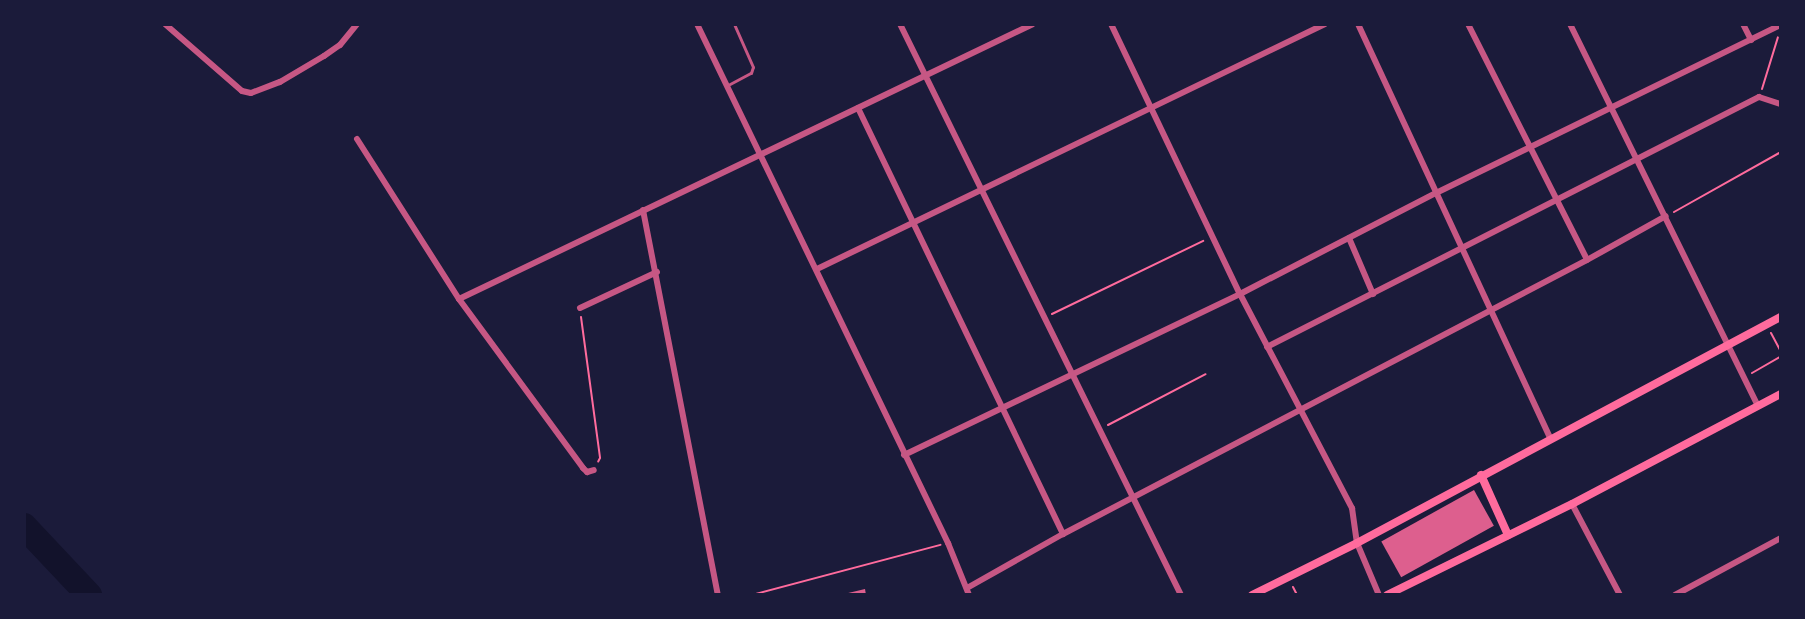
<!DOCTYPE html>
<html>
<head>
<meta charset="utf-8">
<style>
	body { margin:0 }
	#map { position:relative; width:1805px; height:619px; overflow:hidden; background:#1b1b3a; font-family:"Titillium Web",sans-serif }
	div>[style] { position:absolute }
	[style*='--x'] { left:calc(var(--x)*1px); top:calc(var(--y)*1px); width:calc(var(--w)*1px); rotate:calc(var(--a)*1deg) }
	.river>* { height:26px; margin:-13px; padding:0 13px; transform-origin:13px; border-radius:13px; background:#12122b }
	.building>* { inset:0; background:#dd5f8e; transform-origin:0 0 }
	.path>* { height:2px; margin:-1px; padding:0 1px; transform-origin:1px; border-radius:1px; background:#ff6b9d }
	.service>* { height:3px; margin:-1.5px; padding:0 1.5px; transform-origin:1.5px; border-radius:1.5px; background:#c65784 }
	.minor>* { height:6px; margin:-3px; padding:0 3px; transform-origin:3px; border-radius:3px; background:#c65784 }
	.secondary>* { height:8px; margin:-4px; padding:0 4px; transform-origin:4px; border-radius:4px; background:#ff6b9d }
	span { translate:-50% -50%; white-space:nowrap; text-align:center; line-height:1.15; -webkit-text-stroke:5px #1b1b3a; paint-order:stroke }
	.frame { position:absolute; inset:0; border:26px solid #1b1b3a; pointer-events:none }
</style>
</head>
<body>
<div id="map">
	<div class="river">
		<div style="--x:24;--y:526;--w:95;--a:46.7"></div>
	</div>
	<div class="building">
		<div style="left:1474px;top:490px;width:41px;height:106px;rotate:61deg"></div>
		<div style="clip-path:polygon(865px 589px,866px 595px,844px 595px,844px 594px)"></div>
	</div>
	<div class="path">
		<div style="--x:1762;--y:89;--w:54;--a:-72.9"></div>
		<div style="--x:1674;--y:212;--w:123;--a:-29.3"></div>
		<div style="--x:1052;--y:314;--w:168;--a:-25.8"></div>
		<div style="--x:581;--y:317;--w:142;--a:82.3"></div>
		<div style="--x:600;--y:458;--w:4;--a:117"></div>
		<div style="--x:1771;--y:333;--w:21;--a:62"></div>
		<div style="--x:1752;--y:373;--w:34;--a:-30"></div>
		<div style="--x:1108;--y:425;--w:110;--a:-27.5"></div>
		<div style="--x:1293;--y:587;--w:9;--a:63"></div>
		<div style="--x:752;--y:595;--w:195;--a:-14.9"></div>
	</div>
	<div class="service">
		<div style="--x:728;--y:85;--w:26;--a:-28"></div>
		<div style="--x:751;--y:73;--w:6;--a:-72"></div>
		<div style="--x:753;--y:67;--w:47;--a:-113.8"></div>
	</div>
	<div class="minor">
		<div style="--x:165;--y:24;--w:102;--a:41"></div>
		<div style="--x:242;--y:91;--w:9;--a:13"></div>
		<div style="--x:251;--y:93;--w:31;--a:-21"></div>
		<div style="--x:280;--y:82;--w:51;--a:-30.6"></div>
		<div style="--x:324;--y:56;--w:19;--a:-35"></div>
		<div style="--x:340;--y:45;--w:27;--a:-51"></div>
		<div style="--x:697;--y:24;--w:577;--a:64.19"></div>
		<div style="--x:948;--y:543;--w:56;--a:68"></div>
		<div style="--x:900;--y:24;--w:636;--a:63.8"></div>
		<div style="--x:1111;--y:24;--w:299;--a:64.5"></div>
		<div style="--x:1240;--y:294;--w:242;--a:62.4"></div>
		<div style="--x:1352;--y:508;--w:35;--a:82"></div>
		<div style="--x:1357;--y:543;--w:56;--a:67.1"></div>
		<div style="--x:1358;--y:24;--w:456;--a:65.1"></div>
		<div style="--x:1468;--y:24;--w:264;--a:63.2"></div>
		<div style="--x:1570;--y:24;--w:426;--a:63.8"></div>
		<div style="--x:1743;--y:24;--w:18;--a:63"></div>
		<div style="--x:858;--y:108;--w:473;--a:64.3"></div>
		<div style="--x:357;--y:139;--w:190;--a:57.5"></div>
		<div style="--x:459;--y:299;--w:210;--a:53.7"></div>
		<div style="--x:583;--y:468;--w:6;--a:45"></div>
		<div style="--x:587;--y:472;--w:7;--a:-16"></div>
		<div style="--x:643;--y:210;--w:392;--a:79"></div>
		<div style="--x:1349;--y:238;--w:61;--a:66.8"></div>
		<div style="--x:817;--y:269;--w:564;--a:-25.75"></div>
		<div style="--x:459;--y:299;--w:636;--a:-25.6"></div>
		<div style="--x:580;--y:308;--w:85;--a:-25.1"></div>
		<div style="--x:1267;--y:347;--w:552;--a:-26.94"></div>
		<div style="--x:1759;--y:97;--w:23;--a:18"></div>
		<div style="--x:904;--y:455;--w:373;--a:-25.6"></div>
		<div style="--x:1240;--y:294;--w:220;--a:-27.3"></div>
		<div style="--x:1436;--y:193;--w:384;--a:-26"></div>
		<div style="--x:1572;--y:504;--w:103;--a:62.2"></div>
		<div style="--x:967;--y:588;--w:110;--a:-29.4"></div>
		<div style="--x:1063;--y:534;--w:591;--a:-27.61"></div>
		<div style="--x:1587;--y:260;--w:90;--a:-29.1"></div>
		<div style="--x:1675;--y:595;--w:120;--a:-28.3"></div>
	</div>
	<div class="secondary">
		<div style="--x:1481;--y:475;--w:66;--a:65.8"></div>
		<div style="--x:1252;--y:595;--w:117;--a:-26.3"></div>
		<div style="--x:1357;--y:543;--w:480;--a:-28.1"></div>
		<div style="--x:1387;--y:595;--w:206;--a:-26.2"></div>
		<div style="--x:1572;--y:504;--w:236;--a:-27.8"></div>
	</div>
	<div class="frame"></div>
</div>
</body>
</html>
